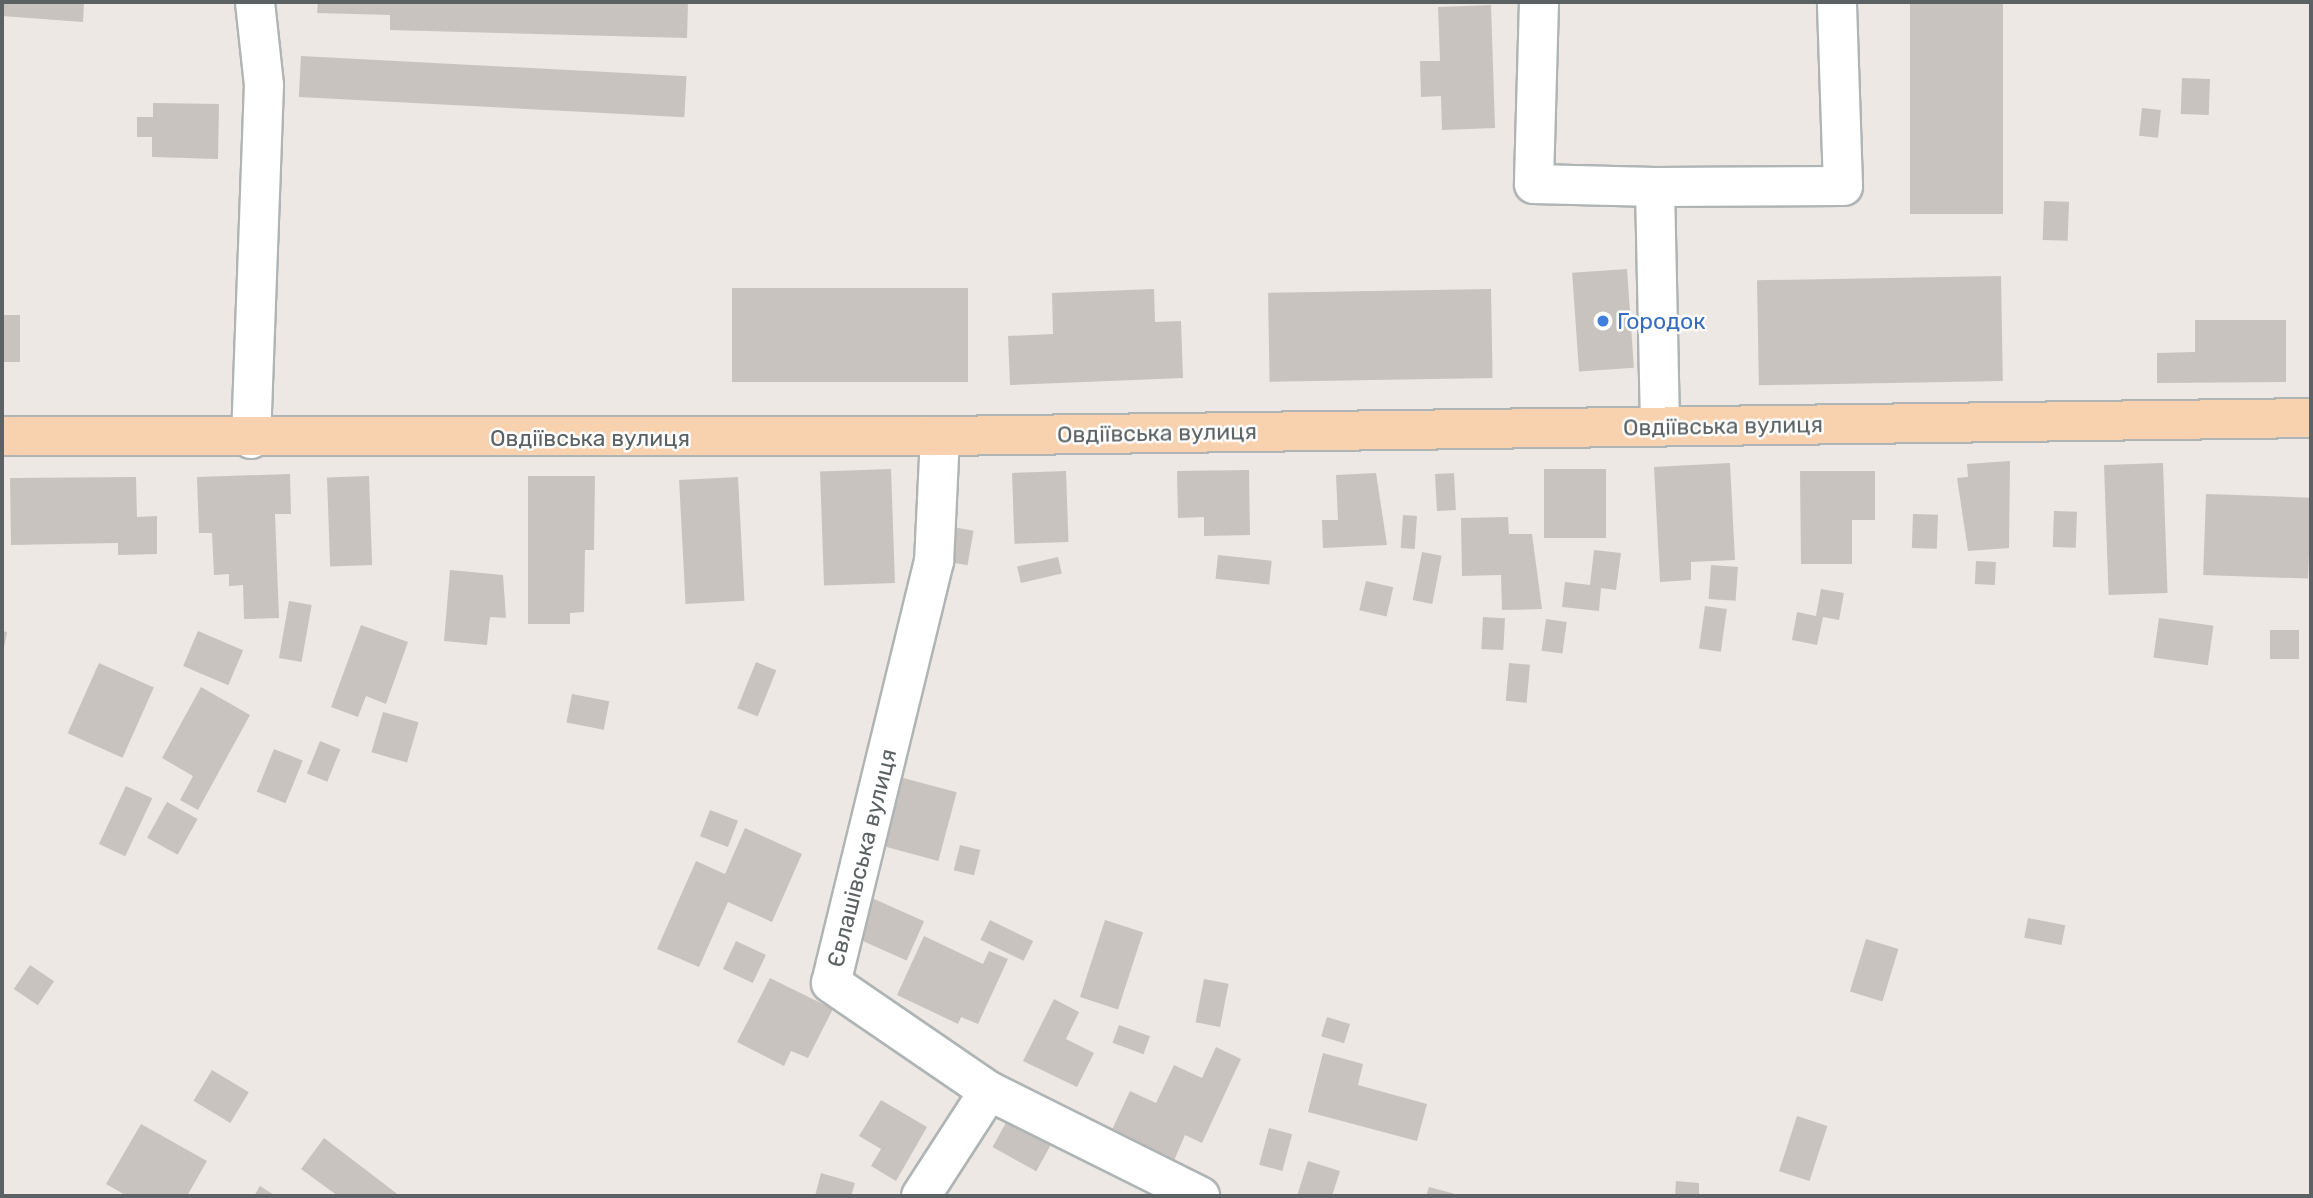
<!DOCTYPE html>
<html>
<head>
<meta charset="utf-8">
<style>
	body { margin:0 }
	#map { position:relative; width:2313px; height:1198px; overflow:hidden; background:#ede8e4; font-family:Rubik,sans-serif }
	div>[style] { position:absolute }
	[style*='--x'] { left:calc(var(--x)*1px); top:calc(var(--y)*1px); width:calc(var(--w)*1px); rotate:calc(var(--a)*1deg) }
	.building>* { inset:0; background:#c9c3c0; transform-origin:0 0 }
	.roads { filter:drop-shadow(2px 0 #afb4b5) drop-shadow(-2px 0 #afb4b5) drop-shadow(0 2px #afb4b5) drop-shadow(0 -2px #afb4b5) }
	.minor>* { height:38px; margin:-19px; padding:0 19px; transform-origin:19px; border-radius:19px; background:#fff }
	.major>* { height:38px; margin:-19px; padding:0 19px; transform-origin:19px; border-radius:19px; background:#f8d1ae }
	.dots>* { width:19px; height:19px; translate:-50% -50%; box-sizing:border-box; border:4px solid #fff; border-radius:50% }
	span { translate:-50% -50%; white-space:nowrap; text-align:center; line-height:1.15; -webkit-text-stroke:5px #fff; paint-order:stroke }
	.shop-label { font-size:23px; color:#366cbe }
	.left { translate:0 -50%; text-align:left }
	.street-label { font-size:23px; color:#5c6263 }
	.frame { position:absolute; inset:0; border:4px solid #5c6263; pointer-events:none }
</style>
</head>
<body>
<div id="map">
	<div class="building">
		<div style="clip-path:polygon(2px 2px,84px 2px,83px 22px,2px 16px)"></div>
		<div style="clip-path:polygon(318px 2px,688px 2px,687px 38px,390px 30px,390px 15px,317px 13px)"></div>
		<div style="left:1910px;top:2px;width:93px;height:212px"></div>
		<div style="clip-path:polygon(1491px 5px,1495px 128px,1442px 130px,1441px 96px,1421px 97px,1420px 61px,1440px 61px,1438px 7px)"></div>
		<div style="left:301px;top:56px;width:386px;height:41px;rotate:3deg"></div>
		<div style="left:2182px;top:78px;width:28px;height:36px;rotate:2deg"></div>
		<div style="clip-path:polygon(153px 103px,219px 104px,218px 159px,152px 157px,152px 137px,137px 137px,137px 117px,153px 117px)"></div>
		<div style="left:2142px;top:108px;width:19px;height:28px;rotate:6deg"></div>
		<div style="left:2044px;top:201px;width:25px;height:39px;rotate:2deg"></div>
		<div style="left:1627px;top:269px;width:99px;height:55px;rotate:86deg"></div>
		<div style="left:2001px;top:276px;width:105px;height:244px;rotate:89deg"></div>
		<div style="left:968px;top:288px;width:94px;height:236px;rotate:90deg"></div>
		<div style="clip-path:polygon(1154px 289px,1155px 322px,1181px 321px,1183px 378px,1010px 385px,1008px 336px,1053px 334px,1052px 293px)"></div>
		<div style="left:1491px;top:289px;width:89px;height:223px;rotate:89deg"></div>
		<div style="left:2px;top:315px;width:18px;height:47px"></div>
		<div style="clip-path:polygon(2195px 320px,2286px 320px,2286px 382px,2157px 383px,2157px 353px,2195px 352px)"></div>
		<div style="clip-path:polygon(2010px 461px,2009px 548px,1968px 551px,1957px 478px,1968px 477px,1967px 464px)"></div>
		<div style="clip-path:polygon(1730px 463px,1735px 560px,1691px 562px,1691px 580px,1660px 582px,1654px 467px)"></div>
		<div style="left:2163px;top:463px;width:130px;height:59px;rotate:88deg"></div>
		<div style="left:891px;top:469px;width:114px;height:71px;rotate:88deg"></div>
		<div style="left:1544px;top:469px;width:62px;height:69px"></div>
		<div style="clip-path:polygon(1249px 470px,1250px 535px,1204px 536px,1204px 517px,1178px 518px,1177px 471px)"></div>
		<div style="left:1066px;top:471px;width:71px;height:54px;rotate:88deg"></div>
		<div style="clip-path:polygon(1800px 471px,1875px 471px,1875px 520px,1852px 520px,1852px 564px,1801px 564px)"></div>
		<div style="clip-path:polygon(1376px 473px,1387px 545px,1323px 548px,1322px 520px,1338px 520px,1336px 475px)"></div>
		<div style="left:1454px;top:473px;width:37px;height:19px;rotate:87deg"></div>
		<div style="clip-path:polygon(290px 474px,291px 514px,275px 514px,279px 618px,244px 619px,243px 585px,229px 586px,229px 574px,214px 575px,212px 533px,199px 533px,197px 477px)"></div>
		<div style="left:369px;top:476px;width:89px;height:42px;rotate:88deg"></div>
		<div style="clip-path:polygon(528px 476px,595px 476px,594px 550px,585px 550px,584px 612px,570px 613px,570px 624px,528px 624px)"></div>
		<div style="clip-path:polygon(136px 477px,137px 517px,157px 516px,157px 554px,118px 555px,118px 543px,11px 545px,10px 478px)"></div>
		<div style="left:738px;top:477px;width:124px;height:59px;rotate:87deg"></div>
		<div style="left:2206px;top:494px;width:105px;height:81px;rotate:2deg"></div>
		<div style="left:2054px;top:511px;width:23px;height:36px;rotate:2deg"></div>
		<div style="left:1913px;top:514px;width:25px;height:34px;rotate:2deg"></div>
		<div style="left:1403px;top:515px;width:14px;height:33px;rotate:4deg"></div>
		<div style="clip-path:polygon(1508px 517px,1509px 534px,1532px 534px,1542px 609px,1502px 610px,1501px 575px,1462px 576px,1461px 518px)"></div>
		<div style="left:947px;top:526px;width:27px;height:35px;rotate:10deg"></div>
		<div style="clip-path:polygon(1594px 550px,1621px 553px,1616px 590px,1601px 588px,1599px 611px,1562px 607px,1565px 582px,1590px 585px)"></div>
		<div style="left:1422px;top:552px;width:20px;height:49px;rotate:11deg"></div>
		<div style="left:1218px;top:555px;width:54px;height:24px;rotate:6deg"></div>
		<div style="left:1058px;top:557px;width:17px;height:42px;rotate:77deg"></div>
		<div style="left:1976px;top:561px;width:20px;height:23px;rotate:3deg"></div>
		<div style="left:1711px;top:565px;width:27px;height:34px;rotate:4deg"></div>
		<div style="clip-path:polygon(450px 570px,503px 575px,506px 618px,490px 617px,487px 645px,444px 641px)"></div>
		<div style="left:1366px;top:581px;width:28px;height:30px;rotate:13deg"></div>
		<div style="clip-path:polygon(1821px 589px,1844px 593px,1839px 620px,1823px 617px,1817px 645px,1792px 640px,1797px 612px,1816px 616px)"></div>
		<div style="left:289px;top:601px;width:23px;height:58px;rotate:10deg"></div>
		<div style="left:1705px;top:606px;width:22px;height:43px;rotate:8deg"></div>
		<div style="left:1483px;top:617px;width:22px;height:32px;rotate:3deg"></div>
		<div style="left:2159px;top:618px;width:55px;height:40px;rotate:8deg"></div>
		<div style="left:1546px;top:619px;width:21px;height:32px;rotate:8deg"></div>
		<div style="clip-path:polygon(361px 625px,408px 642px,386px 704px,366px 696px,358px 717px,331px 707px)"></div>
		<div style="left:2270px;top:630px;width:29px;height:29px"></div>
		<div style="clip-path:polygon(2px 631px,7px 632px,3px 653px,2px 653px)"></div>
		<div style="left:198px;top:631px;width:49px;height:38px;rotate:23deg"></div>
		<div style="left:756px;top:662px;width:22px;height:50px;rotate:22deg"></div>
		<div style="left:99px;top:663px;width:60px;height:77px;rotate:24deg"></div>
		<div style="left:1509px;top:663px;width:21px;height:38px;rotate:5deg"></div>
		<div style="clip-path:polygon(201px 687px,250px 715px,198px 810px,180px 800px,193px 776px,162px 758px)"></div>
		<div style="left:572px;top:694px;width:38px;height:29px;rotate:11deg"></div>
		<div style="left:383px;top:712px;width:37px;height:42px;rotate:16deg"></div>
		<div style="left:320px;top:741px;width:22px;height:35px;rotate:22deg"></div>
		<div style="left:274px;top:749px;width:31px;height:46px;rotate:22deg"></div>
		<div style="left:892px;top:775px;width:67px;height:71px;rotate:15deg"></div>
		<div style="left:126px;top:786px;width:29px;height:64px;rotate:25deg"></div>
		<div style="left:167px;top:802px;width:35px;height:41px;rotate:29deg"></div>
		<div style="left:710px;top:810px;width:30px;height:28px;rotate:21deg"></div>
		<div style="clip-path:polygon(745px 828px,802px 854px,772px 922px,728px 902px,699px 967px,657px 949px,696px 861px,725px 874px)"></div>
		<div style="left:960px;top:845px;width:21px;height:26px;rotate:14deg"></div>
		<div style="left:872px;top:898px;width:57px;height:43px;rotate:24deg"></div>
		<div style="left:2028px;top:918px;width:38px;height:20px;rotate:11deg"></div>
		<div style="left:990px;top:920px;width:48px;height:22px;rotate:26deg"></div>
		<div style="left:1105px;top:920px;width:40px;height:81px;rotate:18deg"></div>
		<div style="clip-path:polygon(924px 936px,983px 964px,989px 951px,1008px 959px,978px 1024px,961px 1017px,958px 1024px,897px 995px)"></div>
		<div style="left:1866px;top:939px;width:34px;height:55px;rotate:17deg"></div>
		<div style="left:736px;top:941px;width:33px;height:31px;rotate:25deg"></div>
		<div style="left:30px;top:965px;width:29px;height:29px;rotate:34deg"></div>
		<div style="clip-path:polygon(770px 978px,833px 1009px,808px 1058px,791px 1051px,784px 1066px,737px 1042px)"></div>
		<div style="left:1204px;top:979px;width:25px;height:44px;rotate:11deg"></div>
		<div style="clip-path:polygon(1054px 999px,1079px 1012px,1066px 1039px,1094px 1053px,1077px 1087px,1023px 1061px)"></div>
		<div style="left:1327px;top:1017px;width:24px;height:20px;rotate:17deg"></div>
		<div style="left:1119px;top:1025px;width:33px;height:19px;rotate:20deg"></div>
		<div style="clip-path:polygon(1216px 1047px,1241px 1059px,1202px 1143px,1185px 1135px,1173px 1163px,1110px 1134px,1130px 1091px,1156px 1103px,1174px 1065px,1202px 1078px)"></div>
		<div style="clip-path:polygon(1323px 1053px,1363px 1064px,1358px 1085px,1427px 1104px,1417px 1141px,1308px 1112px)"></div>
		<div style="left:212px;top:1070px;width:43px;height:36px;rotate:31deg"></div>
		<div style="clip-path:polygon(881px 1100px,927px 1127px,896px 1181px,871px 1166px,881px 1149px,859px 1136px)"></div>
		<div style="left:1797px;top:1116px;width:32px;height:58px;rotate:18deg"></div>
		<div style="left:1008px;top:1119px;width:50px;height:32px;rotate:29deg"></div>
		<div style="clip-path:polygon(141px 1124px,207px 1161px,187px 1196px,127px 1196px,106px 1184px)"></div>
		<div style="left:1269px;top:1128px;width:24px;height:38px;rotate:15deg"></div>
		<div style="clip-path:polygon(324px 1138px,400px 1196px,338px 1196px,301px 1169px)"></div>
		<div style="clip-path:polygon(1308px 1161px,1340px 1171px,1332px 1196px,1297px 1196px)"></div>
		<div style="clip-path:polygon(821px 1173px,855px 1183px,851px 1196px,815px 1196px)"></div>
		<div style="clip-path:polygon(1676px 1181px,1699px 1183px,1699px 1196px,1675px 1196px)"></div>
		<div style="clip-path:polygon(260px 1186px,276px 1196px,254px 1196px)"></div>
		<div style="clip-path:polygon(1429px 1187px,1459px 1195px,1459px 1196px,1426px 1196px)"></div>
	</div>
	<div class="roads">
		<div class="minor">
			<div style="--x:1539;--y:2;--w:182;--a:91.6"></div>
			<div style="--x:1534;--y:184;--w:121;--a:1.4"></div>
			<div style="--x:1655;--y:187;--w:188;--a:-0.3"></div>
			<div style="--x:1843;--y:186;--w:184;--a:-91.9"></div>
			<div style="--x:1655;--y:187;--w:240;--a:88.8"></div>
			<div style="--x:940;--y:436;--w:125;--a:92.7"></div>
			<div style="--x:934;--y:561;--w:434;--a:103.7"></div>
			<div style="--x:831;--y:983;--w:191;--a:34.4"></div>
			<div style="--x:989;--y:1091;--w:236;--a:26.5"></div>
			<div style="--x:251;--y:439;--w:354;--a:-87.9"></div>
			<div style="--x:264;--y:85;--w:83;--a:-96.2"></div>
			<div style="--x:921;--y:1196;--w:125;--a:-57.1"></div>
		</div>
		<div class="major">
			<div style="--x:2;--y:436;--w:938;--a:0"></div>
			<div style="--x:940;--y:436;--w:1371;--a:-0.75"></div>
		</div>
	</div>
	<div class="dots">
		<div style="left:1603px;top:321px;background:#3f7fe0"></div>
	</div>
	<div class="shop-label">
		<span class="left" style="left:1617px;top:321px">Городок</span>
	</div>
	<div class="street-label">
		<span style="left:1723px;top:426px;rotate:-1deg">Овдіївська вулиця</span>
		<span style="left:1157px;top:433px;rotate:-1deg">Овдіївська вулиця</span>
		<span style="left:590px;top:438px">Овдіївська вулиця</span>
		<span style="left:862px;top:858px;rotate:-76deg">Євлашівська вулиця</span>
	</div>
	<div class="frame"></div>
</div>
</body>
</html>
